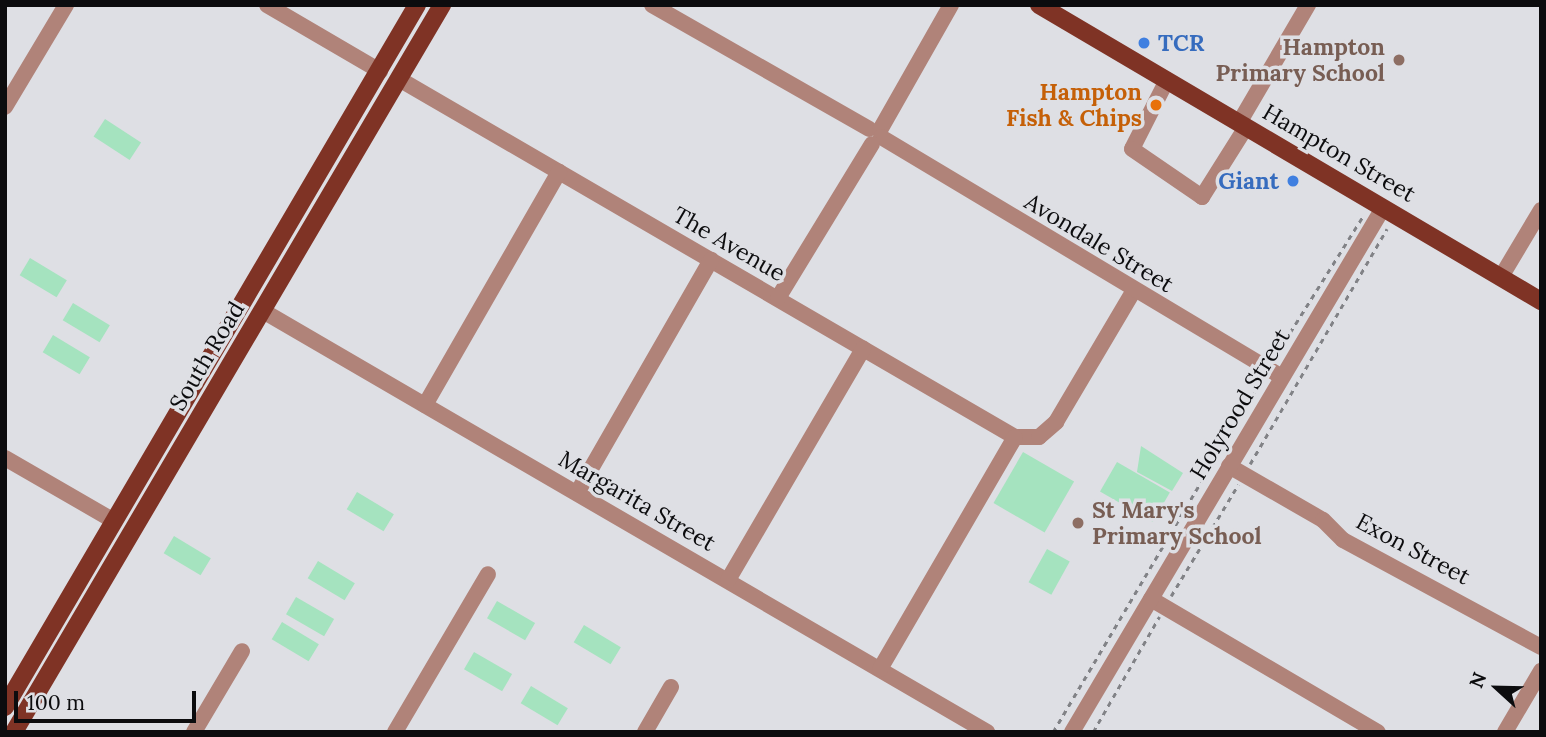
<!DOCTYPE html>
<html>
<head>
<meta charset="utf-8">
<style>
	body { margin:0 }
	#map { position:relative; width:1546px; height:737px; overflow:hidden; background:#dedfe4; font-family:Lora,serif }
	div>[style] { position:absolute }
	[style*='--x'] { left:calc(var(--x)*1px); top:calc(var(--y)*1px); width:calc(var(--w)*1px); rotate:calc(var(--a)*1deg) }
	.green>* { inset:0; background:#a5e3bf; transform-origin:0 0 }
	.path>* { height:2.5px; margin-top:-1.25px; transform-origin:0; background:repeating-linear-gradient(90deg,#818286 0 5px,transparent 0 10px) }
	.minor>* { height:16px; margin:-8px; padding:0 8px; transform-origin:8px; border-radius:8px; background:#b08379 }
	.major>* { height:18px; margin:-9px; padding:0 9px; transform-origin:9px; border-radius:9px; background:#7f3325 }
	.dots>* { width:19px; height:19px; translate:-50% -50%; box-sizing:border-box; border:4px solid #dedfe4; border-radius:50% }
	span { translate:-50% -50%; white-space:nowrap; text-align:center; line-height:1.15; -webkit-text-stroke:7px #dedfe4; paint-order:stroke }
	.shop-label { font-size:23px; color:#366cbe; font-weight:700 }
	.left { translate:0 -50%; text-align:left }
	.right { translate:-100% -50%; text-align:right }
	.education-label { font-size:23px; color:#785e54; font-weight:700 }
	.food-label { font-size:23px; color:#c56008; font-weight:700 }
	.street-label { font-size:23px; color:#0c0c0e }
	.frame { position:absolute; inset:0; border:7px solid #0c0c0e; pointer-events:none }
	.north { position:absolute; left:1462px; top:653px; width:70px; height:70px; -webkit-text-stroke:5px #dedfe4; paint-order:stroke; rotate:292deg; font-size:19px; font-weight:700; line-height:28px; text-align:center; color:#0c0c0e }
	.north::after { content:''; display:block; margin:auto; width:24px; height:32px; background:#0c0c0e; clip-path:polygon(50% 0,100% 100%,50% 72%,0 100%) }
	.scale { position:absolute; left:14px; top:691px; width:182px; height:32px; box-sizing:border-box; border:4px solid #0c0c0e; border-top:0; padding-left:9px; font-size:21px; line-height:24px; white-space:nowrap; color:#0c0c0e; -webkit-text-stroke:5px #dedfe4; paint-order:stroke }
</style>
</head>
<body>
<div id="map">
	<div class="green">
		<div style="left:105px;top:119px;width:43px;height:21px;rotate:33deg"></div>
		<div style="left:30px;top:258px;width:43px;height:20px;rotate:31deg"></div>
		<div style="left:73px;top:303px;width:43px;height:20px;rotate:31deg"></div>
		<div style="left:53px;top:335px;width:43px;height:20px;rotate:31deg"></div>
		<div style="clip-path:polygon(1141px 446px,1183px 473px,1172px 491px,1137px 472px)"></div>
		<div style="left:1023px;top:452px;width:59px;height:59px;rotate:30deg"></div>
		<div style="left:1117px;top:462px;width:61px;height:34px;rotate:30deg"></div>
		<div style="left:357px;top:492px;width:43px;height:20px;rotate:31deg"></div>
		<div style="left:174px;top:536px;width:43px;height:20px;rotate:31deg"></div>
		<div style="left:1047px;top:549px;width:26px;height:38px;rotate:29deg"></div>
		<div style="left:318px;top:561px;width:43px;height:20px;rotate:31deg"></div>
		<div style="left:296px;top:597px;width:44px;height:20px;rotate:30deg"></div>
		<div style="left:497px;top:601px;width:44px;height:20px;rotate:30deg"></div>
		<div style="left:282px;top:622px;width:43px;height:20px;rotate:31deg"></div>
		<div style="left:584px;top:625px;width:43px;height:20px;rotate:31deg"></div>
		<div style="left:474px;top:652px;width:44px;height:20px;rotate:30deg"></div>
		<div style="left:531px;top:686px;width:43px;height:20px;rotate:31deg"></div>
	</div>
	<div class="path">
		<div style="--x:1274;--y:358;--w:168;--a:-57.9"></div>
		<div style="--x:1250;--y:464;--w:272;--a:-59.8"></div>
		<div style="--x:1171;--y:596;--w:130;--a:-58.9"></div>
		<div style="--x:1053;--y:732;--w:410;--a:-59.4"></div>
		<div style="--x:1093;--y:732;--w:133;--a:-60.1"></div>
	</div>
	<div class="minor">
		<div style="--x:267;--y:5;--w:131;--a:30.3"></div>
		<div style="--x:652;--y:5;--w:250;--a:29.7"></div>
		<div style="--x:399;--y:79;--w:712;--a:30.16"></div>
		<div style="--x:1015;--y:437;--w:24;--a:0"></div>
		<div style="--x:1039;--y:437;--w:23;--a:-41"></div>
		<div style="--x:1056;--y:422;--w:153;--a:-59.4"></div>
		<div style="--x:1167;--y:80;--w:77;--a:116.9"></div>
		<div style="--x:1132;--y:149;--w:85;--a:34.4"></div>
		<div style="--x:1202;--y:197;--w:83;--a:-57.8"></div>
		<div style="--x:5;--y:107;--w:119;--a:-59.1"></div>
		<div style="--x:1239;--y:123;--w:137;--a:-59.7"></div>
		<div style="--x:880;--y:130;--w:144;--a:-60.4"></div>
		<div style="--x:881;--y:137;--w:467;--a:30.9"></div>
		<div style="--x:1501;--y:277;--w:78;--a:-59.2"></div>
		<div style="--x:778;--y:298;--w:180;--a:-58.6"></div>
		<div style="--x:263;--y:311;--w:838;--a:30.18"></div>
		<div style="--x:425;--y:405;--w:269;--a:-60.1"></div>
		<div style="--x:5;--y:458;--w:126;--a:30"></div>
		<div style="--x:1229;--y:466;--w:108;--a:29.9"></div>
		<div style="--x:1323;--y:520;--w:28;--a:45"></div>
		<div style="--x:1343;--y:540;--w:225;--a:28.4"></div>
		<div style="--x:577;--y:493;--w:269;--a:-60.1"></div>
		<div style="--x:728;--y:580;--w:268;--a:-59.7"></div>
		<div style="--x:1151;--y:599;--w:263;--a:30.4"></div>
		<div style="--x:880;--y:669;--w:268;--a:-59.8"></div>
		<div style="--x:194;--y:732;--w:94;--a:-59.3"></div>
		<div style="--x:395;--y:732;--w:183;--a:-59.5"></div>
		<div style="--x:645;--y:732;--w:52;--a:-60"></div>
		<div style="--x:1072;--y:732;--w:609;--a:-59.31"></div>
		<div style="--x:1505;--y:732;--w:71;--a:-59.5"></div>
	</div>
	<div class="major">
		<div style="--x:1039;--y:5;--w:583;--a:30.53"></div>
		<div style="--x:5;--y:707;--w:814;--a:-59.59"></div>
		<div style="--x:14;--y:732;--w:844;--a:-59.51"></div>
	</div>
	<div class="dots">
		<div style="left:1144px;top:43px;background:#3f7fe0"></div>
		<div style="left:1399px;top:60px;background:#8d6e63"></div>
		<div style="left:1156px;top:105px;background:#e8710a"></div>
		<div style="left:1293px;top:181px;background:#3f7fe0"></div>
		<div style="left:1078px;top:523px;background:#8d6e63"></div>
	</div>
	<div class="shop-label">
		<span class="left" style="left:1158px;top:43px">TCR</span>
		<span class="right" style="left:1279px;top:181px">Giant</span>
	</div>
	<div class="education-label">
		<span class="right" style="left:1385px;top:60px">Hampton<br>Primary School</span>
		<span class="left" style="left:1092px;top:523px">St Mary's<br>Primary School</span>
	</div>
	<div class="food-label">
		<span class="right" style="left:1142px;top:105px">Hampton<br>Fish &amp; Chips</span>
	</div>
	<div class="street-label">
		<span style="left:1339px;top:153px;rotate:30deg">Hampton Street</span>
		<span style="left:1099px;top:243px;rotate:31deg">Avondale Street</span>
		<span style="left:729px;top:244px;rotate:30deg">The Avenue</span>
		<span style="left:207px;top:356px;rotate:-59deg">South Road</span>
		<span style="left:1240px;top:404px;rotate:-59deg">Holyrood Street</span>
		<span style="left:637px;top:501px;rotate:30deg">Margarita Street</span>
		<span style="left:1413px;top:549px;rotate:28deg">Exon Street</span>
	</div>
	<div class="frame"></div>
	<div class="north">N</div>
	<div class="scale">100 m</div>
</div>
</body>
</html>
